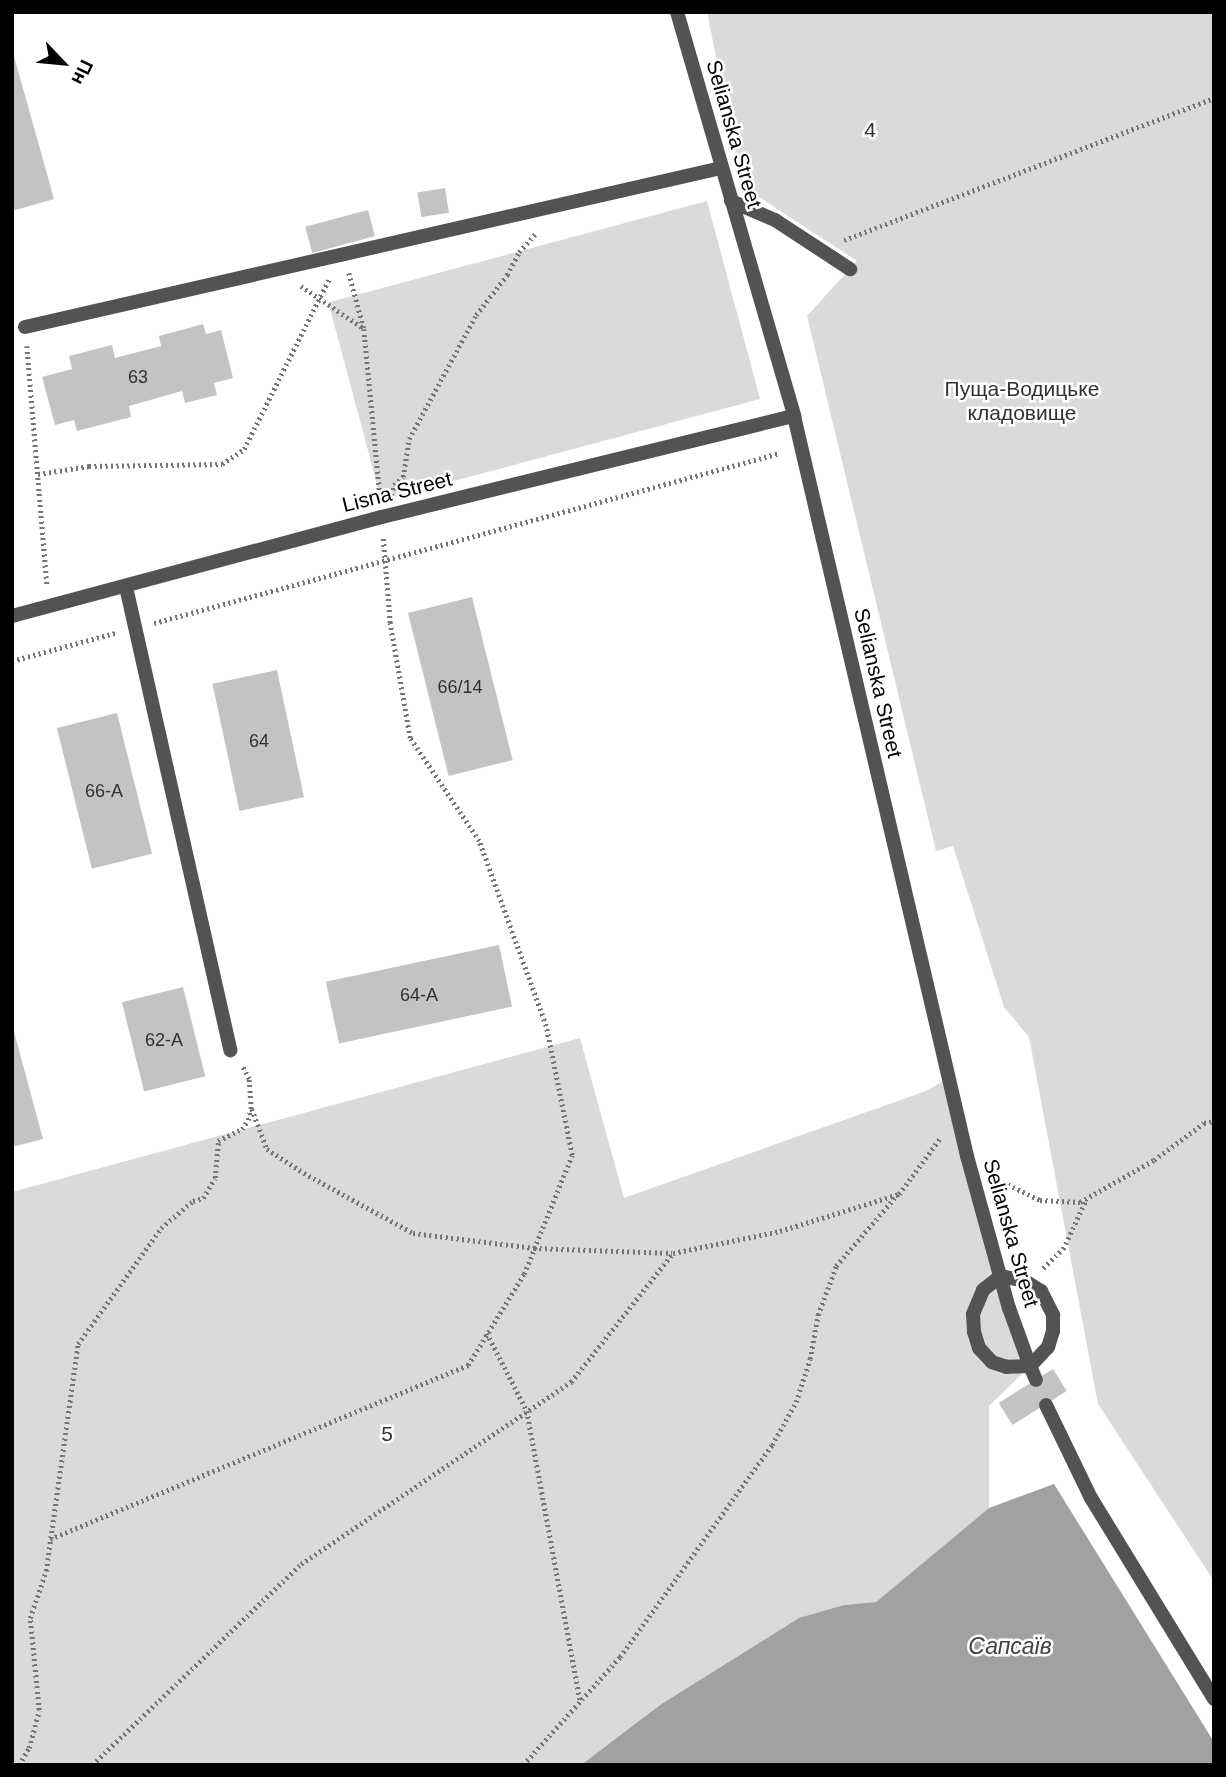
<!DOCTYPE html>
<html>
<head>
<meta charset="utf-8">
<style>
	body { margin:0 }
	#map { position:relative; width:1226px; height:1777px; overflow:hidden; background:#fff; font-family:Arial,sans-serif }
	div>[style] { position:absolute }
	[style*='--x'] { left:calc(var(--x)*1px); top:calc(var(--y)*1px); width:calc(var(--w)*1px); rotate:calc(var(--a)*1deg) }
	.green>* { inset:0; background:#dadada; transform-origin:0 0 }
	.water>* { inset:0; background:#a1a1a1 }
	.building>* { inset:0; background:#c3c3c3; transform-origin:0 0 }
	.path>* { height:4.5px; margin-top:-2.25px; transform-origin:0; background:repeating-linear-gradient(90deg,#757575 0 2px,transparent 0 5.5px) }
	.service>* { height:14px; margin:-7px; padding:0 7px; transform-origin:7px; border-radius:7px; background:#535353 }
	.minor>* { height:14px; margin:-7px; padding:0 7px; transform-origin:7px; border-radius:7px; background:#535353 }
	span { translate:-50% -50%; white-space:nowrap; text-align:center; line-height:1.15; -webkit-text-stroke:5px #fff; paint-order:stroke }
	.number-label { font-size:18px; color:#313131 }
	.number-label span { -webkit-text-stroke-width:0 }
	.park-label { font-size:21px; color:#313131 }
	.street-label { font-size:21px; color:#000 }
	.water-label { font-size:23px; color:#424242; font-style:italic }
	.frame { position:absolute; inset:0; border:14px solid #000; pointer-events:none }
	.north { position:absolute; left:28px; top:28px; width:70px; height:70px; -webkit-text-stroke:5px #fff; paint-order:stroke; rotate:116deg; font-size:19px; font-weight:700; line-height:28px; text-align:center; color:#000 }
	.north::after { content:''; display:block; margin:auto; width:24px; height:32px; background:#000; clip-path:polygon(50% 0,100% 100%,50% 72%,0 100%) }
</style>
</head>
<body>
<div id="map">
	<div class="green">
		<div style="clip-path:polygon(707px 12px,1214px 12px,1214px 1581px,1098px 1404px,1029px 1037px,1004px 1007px,953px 846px,936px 851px,807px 316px,857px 261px,742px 186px)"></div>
		<div style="left:707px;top:201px;width:205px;height:392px;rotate:75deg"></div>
		<div style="clip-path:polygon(580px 1038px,624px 1198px,926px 1091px,948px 1078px,1030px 1366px,989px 1406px,989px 1508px,876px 1602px,844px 1605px,660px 1705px,581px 1765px,12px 1765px,12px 1192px)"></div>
	</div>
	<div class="water">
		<div style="clip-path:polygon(1054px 1484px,1214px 1742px,1214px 1765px,581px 1765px,660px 1705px,799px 1618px,844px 1605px,876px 1602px,989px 1508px)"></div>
	</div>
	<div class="building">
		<div style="clip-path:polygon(12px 49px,54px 199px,12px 211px)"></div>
		<div style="left:445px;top:188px;width:25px;height:28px;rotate:81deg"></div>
		<div style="left:368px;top:210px;width:27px;height:65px;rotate:75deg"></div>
		<div style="clip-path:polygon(203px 324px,206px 334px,221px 330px,233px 378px,214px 383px,217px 395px,185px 403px,182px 391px,129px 406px,131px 417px,77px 431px,74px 420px,55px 425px,42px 377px,72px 369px,69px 356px,112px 345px,115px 358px,161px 346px,159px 336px)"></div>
		<div style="left:472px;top:597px;width:168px;height:66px;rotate:76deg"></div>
		<div style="left:277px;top:670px;width:130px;height:66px;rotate:78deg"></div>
		<div style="left:117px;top:713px;width:145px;height:62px;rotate:76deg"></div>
		<div style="left:499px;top:945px;width:63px;height:177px;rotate:78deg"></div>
		<div style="left:183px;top:987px;width:92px;height:63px;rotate:76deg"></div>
		<div style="clip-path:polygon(12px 1024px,43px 1139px,12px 1147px)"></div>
		<div style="left:1053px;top:1369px;width:26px;height:64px;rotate:58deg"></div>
	</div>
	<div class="path">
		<div style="--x:844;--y:240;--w:396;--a:-21"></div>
		<div style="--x:349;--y:273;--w:58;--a:75"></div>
		<div style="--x:364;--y:329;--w:168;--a:84.5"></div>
		<div style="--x:301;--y:286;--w:75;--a:34.1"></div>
		<div style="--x:27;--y:346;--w:240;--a:85.2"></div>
		<div style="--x:38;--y:474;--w:52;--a:-8.9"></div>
		<div style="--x:89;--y:466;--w:133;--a:-0.9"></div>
		<div style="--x:222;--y:464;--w:27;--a:-34"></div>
		<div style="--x:244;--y:449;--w:190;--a:-63.4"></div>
		<div style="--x:391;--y:495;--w:10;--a:-73"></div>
		<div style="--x:394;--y:485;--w:12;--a:-42"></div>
		<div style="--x:403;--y:477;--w:38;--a:-81"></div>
		<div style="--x:409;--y:439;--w:141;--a:-61.6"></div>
		<div style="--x:476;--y:315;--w:51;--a:-52.2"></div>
		<div style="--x:507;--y:275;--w:26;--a:-62"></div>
		<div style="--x:519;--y:252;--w:24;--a:-48"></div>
		<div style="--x:154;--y:623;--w:649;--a:-15.19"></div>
		<div style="--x:12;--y:661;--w:107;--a:-15.2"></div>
		<div style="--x:252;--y:1109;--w:43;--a:69.4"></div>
		<div style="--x:267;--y:1149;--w:44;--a:33"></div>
		<div style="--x:304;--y:1173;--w:124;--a:28.8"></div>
		<div style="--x:413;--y:1233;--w:122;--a:7.1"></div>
		<div style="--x:534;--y:1248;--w:138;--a:2.1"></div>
		<div style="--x:994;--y:1184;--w:9;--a:-13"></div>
		<div style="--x:1003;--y:1182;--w:41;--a:25.9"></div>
		<div style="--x:1040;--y:1200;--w:40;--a:2.9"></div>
		<div style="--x:1080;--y:1202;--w:85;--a:-29.6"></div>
		<div style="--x:1154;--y:1160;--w:62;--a:-36.5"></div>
		<div style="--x:1204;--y:1123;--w:10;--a:-11"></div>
		<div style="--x:1043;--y:1268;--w:28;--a:-44"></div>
		<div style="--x:1063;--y:1249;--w:54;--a:-64.9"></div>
		<div style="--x:487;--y:1333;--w:88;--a:62.9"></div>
		<div style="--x:527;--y:1411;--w:294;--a:79.6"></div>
		<div style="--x:50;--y:1539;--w:453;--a:-22.6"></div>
		<div style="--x:468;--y:1365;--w:107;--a:-58.4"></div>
		<div style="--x:524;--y:1274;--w:128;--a:-68"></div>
		<div style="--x:572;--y:1155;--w:132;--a:-101.4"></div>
		<div style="--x:546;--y:1026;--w:197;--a:-109.9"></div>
		<div style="--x:479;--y:841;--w:124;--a:-123.8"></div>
		<div style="--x:410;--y:738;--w:117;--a:-99.9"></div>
		<div style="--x:390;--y:623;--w:86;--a:-94.7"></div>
		<div style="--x:19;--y:1765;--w:20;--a:-60"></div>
		<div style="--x:29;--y:1748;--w:39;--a:-75"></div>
		<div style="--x:39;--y:1710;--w:92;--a:-95.6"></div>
		<div style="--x:30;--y:1618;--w:50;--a:-71.2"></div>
		<div style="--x:46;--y:1571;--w:229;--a:-82"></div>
		<div style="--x:78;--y:1344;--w:143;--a:-54.4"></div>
		<div style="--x:161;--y:1228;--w:42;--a:-40.2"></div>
		<div style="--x:193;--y:1201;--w:10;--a:-17"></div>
		<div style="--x:203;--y:1198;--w:23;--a:-59"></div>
		<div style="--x:215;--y:1178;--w:37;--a:-85"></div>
		<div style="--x:218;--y:1141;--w:27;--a:-27"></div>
		<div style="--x:242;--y:1129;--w:11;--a:-56"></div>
		<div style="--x:248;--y:1120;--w:11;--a:-75"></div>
		<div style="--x:251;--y:1109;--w:30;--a:-94"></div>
		<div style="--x:249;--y:1079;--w:15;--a:-118"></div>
		<div style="--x:92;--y:1765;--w:290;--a:-43.9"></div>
		<div style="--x:301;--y:1564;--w:326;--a:-34"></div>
		<div style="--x:571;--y:1382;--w:164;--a:-51.7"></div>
		<div style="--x:673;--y:1253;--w:109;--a:-11.6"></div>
		<div style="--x:780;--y:1231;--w:125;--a:-17.3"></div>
		<div style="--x:899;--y:1194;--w:71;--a:-53.6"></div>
		<div style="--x:523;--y:1765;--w:145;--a:-48.1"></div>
		<div style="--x:620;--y:1657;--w:261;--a:-54.4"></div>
		<div style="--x:772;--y:1445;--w:49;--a:-60.8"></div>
		<div style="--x:796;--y:1402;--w:45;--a:-72"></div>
		<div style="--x:810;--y:1359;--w:45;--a:-79.7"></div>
		<div style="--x:818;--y:1315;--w:52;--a:-69.8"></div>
		<div style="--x:836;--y:1266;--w:95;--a:-49.3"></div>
	</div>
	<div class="service">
		<div style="--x:731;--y:201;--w:48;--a:23.4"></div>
		<div style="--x:775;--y:220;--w:90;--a:33.2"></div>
		<div style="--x:25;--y:327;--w:714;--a:-12.87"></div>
		<div style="--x:126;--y:587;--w:475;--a:77.3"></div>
		<div style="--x:1001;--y:1276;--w:25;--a:12"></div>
		<div style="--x:1025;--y:1281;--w:19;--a:32"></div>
		<div style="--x:1041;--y:1291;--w:27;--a:63"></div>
		<div style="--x:1053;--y:1315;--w:16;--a:90"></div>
		<div style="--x:1053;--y:1331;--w:17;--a:107"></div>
		<div style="--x:1048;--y:1347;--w:26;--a:133"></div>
		<div style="--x:1030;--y:1366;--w:23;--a:178"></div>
		<div style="--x:1007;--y:1367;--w:16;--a:-162"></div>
		<div style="--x:992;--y:1362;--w:19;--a:-133"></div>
		<div style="--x:979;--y:1348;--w:17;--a:-107"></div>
		<div style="--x:974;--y:1332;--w:18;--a:-93"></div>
		<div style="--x:973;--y:1314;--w:26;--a:-67"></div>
		<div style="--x:983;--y:1290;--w:23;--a:-38"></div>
		<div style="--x:1030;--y:1366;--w:15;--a:67"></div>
		<div style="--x:1046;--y:1405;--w:103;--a:64.2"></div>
		<div style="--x:1091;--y:1498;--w:236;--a:58.5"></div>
	</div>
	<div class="minor">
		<div style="--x:677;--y:12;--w:421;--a:73.8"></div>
		<div style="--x:794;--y:416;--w:760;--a:76.84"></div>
		<div style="--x:967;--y:1156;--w:158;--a:74.6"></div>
		<div style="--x:1009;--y:1308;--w:62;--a:70.1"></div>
		<div style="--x:12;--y:616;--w:383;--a:-15"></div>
		<div style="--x:382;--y:517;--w:424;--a:-13.8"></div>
	</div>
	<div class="number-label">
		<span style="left:138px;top:377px">63</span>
		<span style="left:460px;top:687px">66/14</span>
		<span style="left:259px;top:741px">64</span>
		<span style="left:104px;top:791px">66-А</span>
		<span style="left:419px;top:995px">64-А</span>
		<span style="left:164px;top:1040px">62-А</span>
	</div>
	<div class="park-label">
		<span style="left:870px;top:130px">4</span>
		<span style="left:1022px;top:401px">Пуща-Водицьке<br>кладовище</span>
		<span style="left:387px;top:1434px">5</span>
	</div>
	<div class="street-label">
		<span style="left:734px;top:134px;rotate:74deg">Selianska Street</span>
		<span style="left:397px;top:492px;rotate:-14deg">Lisna Street</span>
		<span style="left:878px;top:683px;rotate:77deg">Selianska Street</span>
		<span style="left:1011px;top:1233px;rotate:74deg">Selianska Street</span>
	</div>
	<div class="water-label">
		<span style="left:1010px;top:1646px">Сапсаїв</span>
	</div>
	<div class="frame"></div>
	<div class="north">Пн</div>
</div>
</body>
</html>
